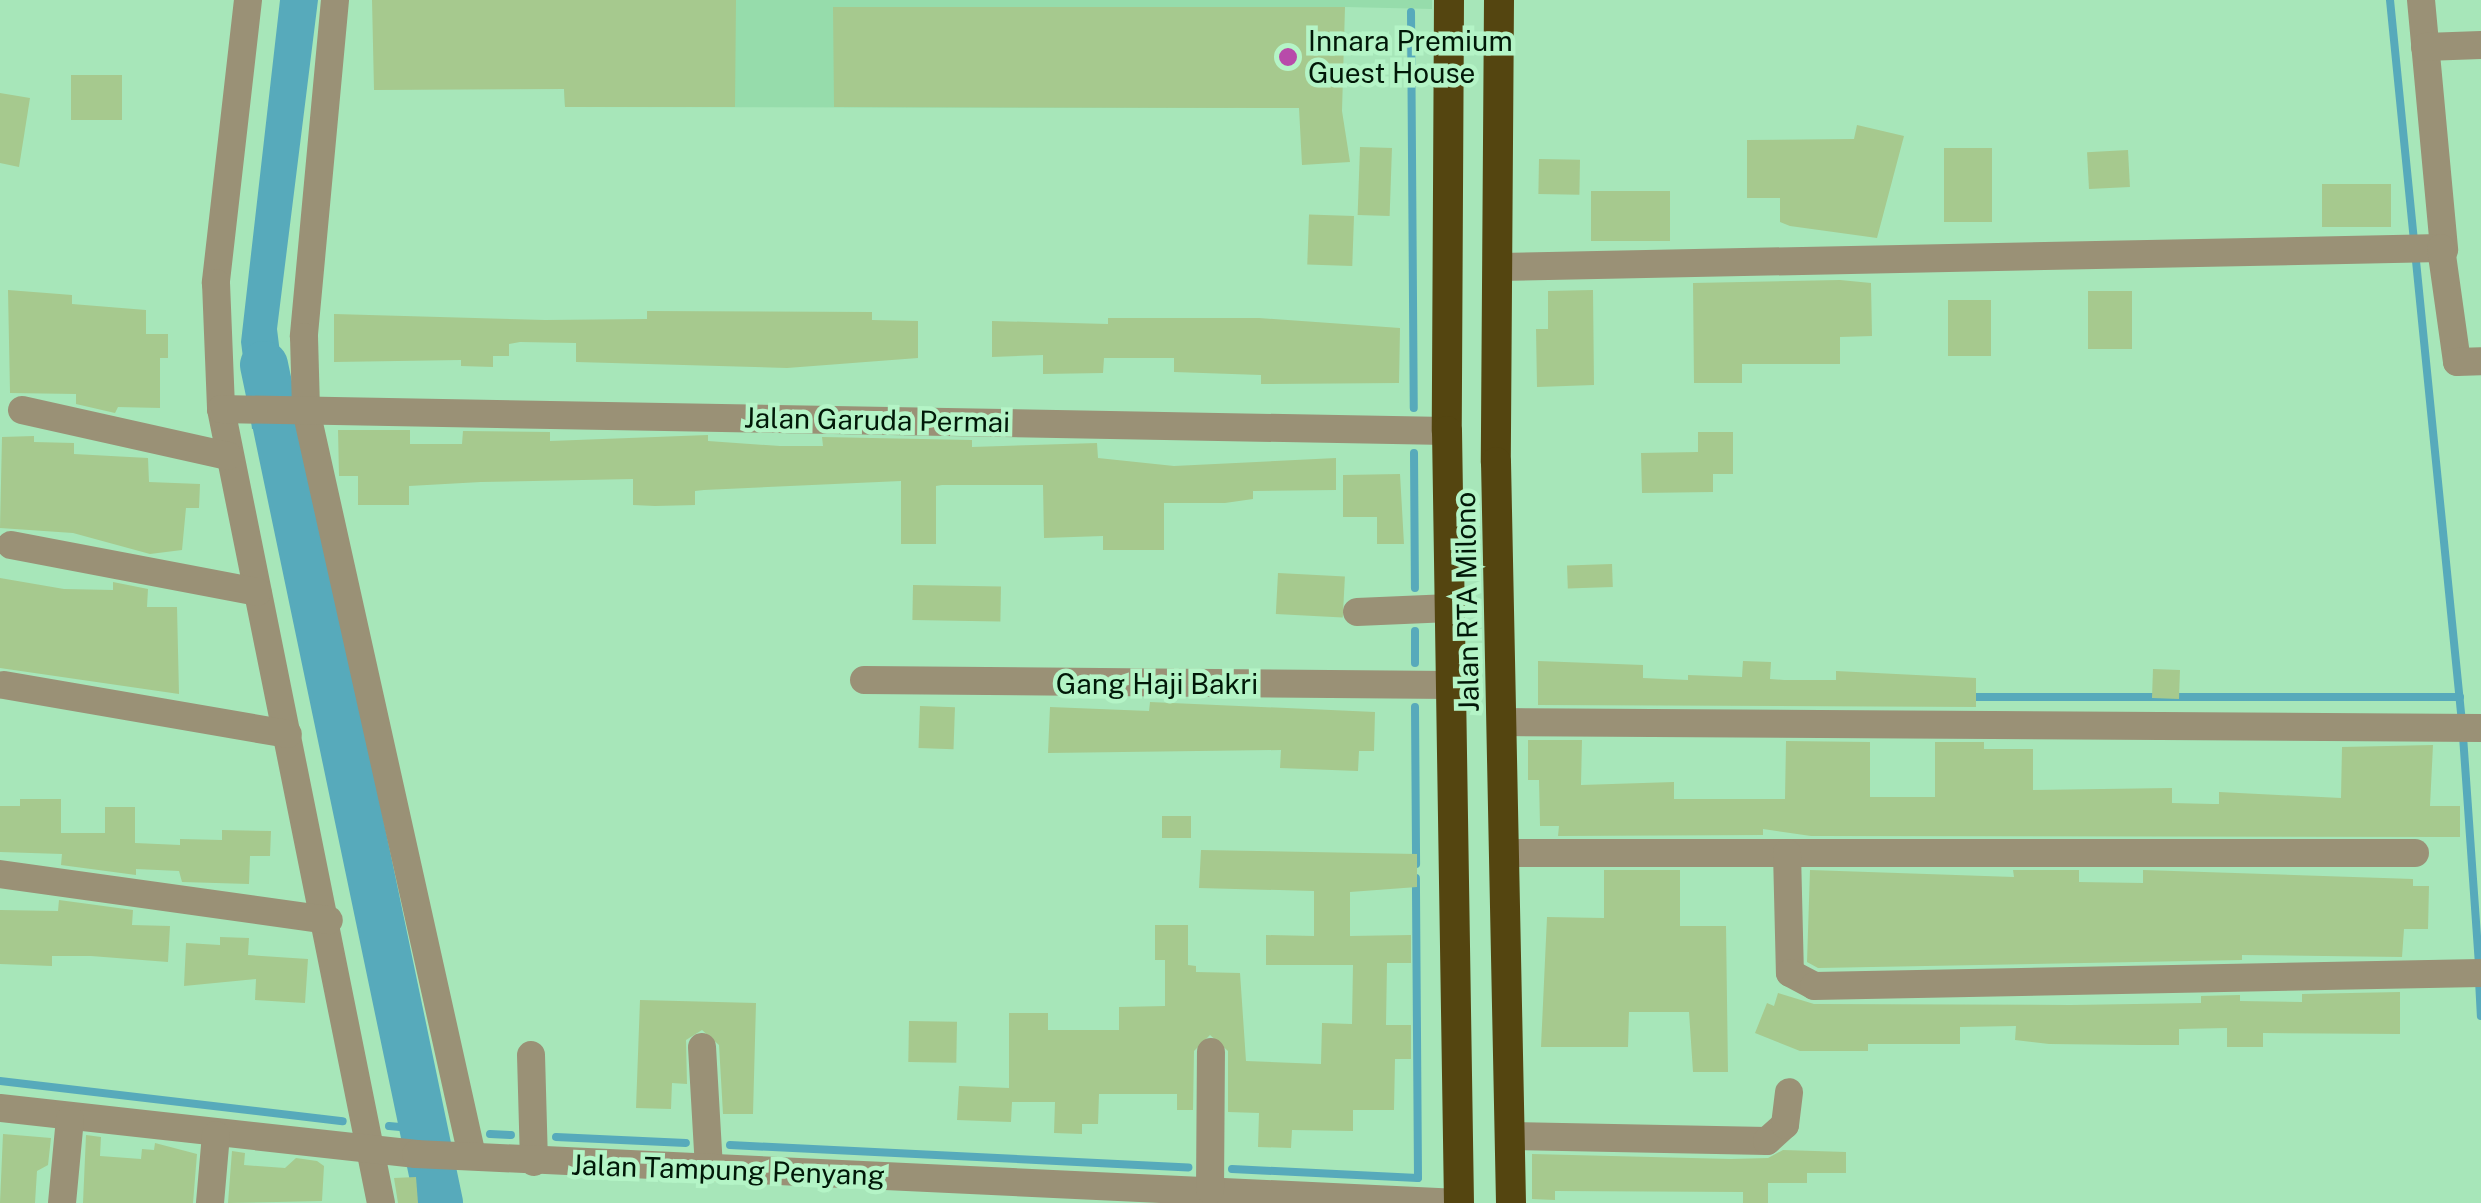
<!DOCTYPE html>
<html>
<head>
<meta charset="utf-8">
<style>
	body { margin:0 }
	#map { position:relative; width:2481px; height:1203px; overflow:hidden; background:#a7e6b9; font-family:"Public Sans",sans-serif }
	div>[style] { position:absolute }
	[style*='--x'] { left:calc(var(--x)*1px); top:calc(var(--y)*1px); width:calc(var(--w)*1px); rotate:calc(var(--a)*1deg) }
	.built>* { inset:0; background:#96dcab }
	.water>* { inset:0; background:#57aabb }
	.stream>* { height:8px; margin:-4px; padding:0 4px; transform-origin:4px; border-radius:4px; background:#57aabb }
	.river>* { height:48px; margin:-24px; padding:0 24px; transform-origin:24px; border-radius:24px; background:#57aabb }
	.building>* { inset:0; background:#a6c98e; transform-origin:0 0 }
	.minor>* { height:28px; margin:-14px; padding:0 14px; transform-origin:14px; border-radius:14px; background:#9a9176 }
	.highway>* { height:30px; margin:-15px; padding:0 15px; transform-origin:15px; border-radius:15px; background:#544510 }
	.dots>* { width:28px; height:28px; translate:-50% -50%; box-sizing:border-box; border:5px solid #b4f4c6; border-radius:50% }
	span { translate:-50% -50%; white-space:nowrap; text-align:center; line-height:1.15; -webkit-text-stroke:9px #b4f4c6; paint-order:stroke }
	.poi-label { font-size:28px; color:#011808 }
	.left { translate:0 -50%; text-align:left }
	.street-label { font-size:28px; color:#011808 }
</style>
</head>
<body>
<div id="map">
	<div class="built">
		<div style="clip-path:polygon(372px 0,1432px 0,1432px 9px,1345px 7px,1233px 108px,565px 107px,564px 89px)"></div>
	</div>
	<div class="water">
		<div style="clip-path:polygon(280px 0,318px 0,277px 329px,289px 425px,252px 429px,241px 342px)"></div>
	</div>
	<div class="stream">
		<div style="--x:2390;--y:0;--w:726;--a:84.31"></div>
		<div style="--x:1411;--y:12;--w:396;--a:89.6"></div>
		<div style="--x:1414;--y:453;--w:135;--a:89.6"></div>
		<div style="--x:1415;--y:631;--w:32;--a:90"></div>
		<div style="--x:1970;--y:697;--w:490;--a:0"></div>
		<div style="--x:1415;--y:707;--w:157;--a:89.6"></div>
		<div style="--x:2463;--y:736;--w:231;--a:86"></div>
		<div style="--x:2479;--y:980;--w:36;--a:87"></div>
		<div style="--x:0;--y:1081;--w:345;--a:6.7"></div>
		<div style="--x:389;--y:1126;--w:55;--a:5.2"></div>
		<div style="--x:490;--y:1134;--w:21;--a:3"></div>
		<div style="--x:556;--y:1137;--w:130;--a:2.6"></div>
		<div style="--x:730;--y:1145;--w:459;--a:2.8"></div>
		<div style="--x:1232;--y:1169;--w:186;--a:2.8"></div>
		<div style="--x:1418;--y:1178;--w:300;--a:-90.4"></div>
	</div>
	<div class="river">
		<div style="--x:264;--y:365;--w:856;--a:78.2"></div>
	</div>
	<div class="building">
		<div style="clip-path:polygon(372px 0,736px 0,735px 107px,565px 107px,564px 89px,374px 90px)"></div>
		<div style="clip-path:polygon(833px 7px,1345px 7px,1342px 111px,1350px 162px,1302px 165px,1299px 108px,834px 107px)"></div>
		<div style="left:71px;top:75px;width:51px;height:45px"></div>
		<div style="clip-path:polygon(0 93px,30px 98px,19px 167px,0 163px)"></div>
		<div style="clip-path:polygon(1857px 125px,1904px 136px,1877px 238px,1790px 226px,1780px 222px,1780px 198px,1747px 198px,1747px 140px,1854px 139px)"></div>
		<div style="left:1360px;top:147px;width:32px;height:68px;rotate:2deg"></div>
		<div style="left:1944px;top:148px;width:48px;height:74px"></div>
		<div style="left:2128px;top:150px;width:37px;height:41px;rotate:87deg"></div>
		<div style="left:1539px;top:159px;width:41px;height:35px;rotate:1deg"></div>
		<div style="left:2322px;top:184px;width:69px;height:43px"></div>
		<div style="left:1670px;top:191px;width:50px;height:79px;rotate:90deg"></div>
		<div style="left:1354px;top:216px;width:50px;height:45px;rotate:92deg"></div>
		<div style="clip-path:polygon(1840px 280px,1871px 283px,1872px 336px,1840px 337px,1840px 364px,1742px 364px,1742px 383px,1694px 383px,1693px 283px)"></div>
		<div style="clip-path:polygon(8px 290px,72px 295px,72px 304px,146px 310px,146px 334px,168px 334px,168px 358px,160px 358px,160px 408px,118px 407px,115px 413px,76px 404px,76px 394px,10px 393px)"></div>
		<div style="clip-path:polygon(1593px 290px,1594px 385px,1537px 387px,1536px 329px,1548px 329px,1548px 291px)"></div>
		<div style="left:2088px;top:291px;width:44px;height:58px"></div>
		<div style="left:1948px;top:300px;width:43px;height:56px"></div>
		<div style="clip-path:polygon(647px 311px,872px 312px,872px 320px,918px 321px,918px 358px,787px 368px,576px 362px,576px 343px,520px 342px,509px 344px,509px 356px,493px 356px,493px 367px,461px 366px,461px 360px,334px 362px,334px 314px,545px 320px,647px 319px)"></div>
		<div style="clip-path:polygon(1108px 318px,1259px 318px,1400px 328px,1399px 383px,1261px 384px,1261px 375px,1174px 372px,1174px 358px,1104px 358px,1103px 373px,1043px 374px,1043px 355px,992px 357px,992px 321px,1108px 324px)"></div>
		<div style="clip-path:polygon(338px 430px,410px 430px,410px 444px,462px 444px,463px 431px,550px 432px,550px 441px,708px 435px,708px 441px,780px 446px,823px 446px,822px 437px,972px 440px,972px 447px,1097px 443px,1098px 458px,1174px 466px,1336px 458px,1336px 490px,1253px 491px,1253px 499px,1225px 503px,1164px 503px,1164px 550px,1103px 550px,1103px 536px,1044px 538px,1043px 485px,942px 485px,936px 486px,936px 544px,901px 544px,901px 481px,704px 490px,695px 491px,695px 505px,655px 506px,633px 505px,633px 479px,481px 482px,409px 486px,409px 505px,358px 505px,358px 476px,339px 476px)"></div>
		<div style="clip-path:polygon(1698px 432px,1733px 432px,1733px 474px,1713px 474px,1713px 492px,1642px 493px,1641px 453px,1698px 452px)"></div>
		<div style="clip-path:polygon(34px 436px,34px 442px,74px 443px,74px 454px,148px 458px,149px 482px,200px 484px,199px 508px,186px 508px,182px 550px,150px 554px,73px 533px,0 528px,2px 437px)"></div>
		<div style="clip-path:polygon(1400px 474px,1404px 544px,1377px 544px,1377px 517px,1343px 517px,1343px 475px)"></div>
		<div style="left:1612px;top:564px;width:23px;height:45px;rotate:88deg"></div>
		<div style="left:1278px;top:573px;width:67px;height:41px;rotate:3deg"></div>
		<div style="clip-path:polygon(0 578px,64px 589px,113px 590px,113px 582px,148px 589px,147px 607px,177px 607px,179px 694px,0 668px)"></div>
		<div style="left:913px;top:585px;width:88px;height:35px;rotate:1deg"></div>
		<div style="clip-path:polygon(1538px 661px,1643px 665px,1643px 678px,1688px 680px,1688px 675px,1742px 677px,1743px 661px,1771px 662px,1770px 679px,1784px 680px,1836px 680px,1836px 671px,1976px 678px,1976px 707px,1538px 705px)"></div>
		<div style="left:2153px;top:669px;width:27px;height:29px;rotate:2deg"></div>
		<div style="clip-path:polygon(1150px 702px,1375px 712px,1374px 751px,1359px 751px,1358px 771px,1280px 768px,1281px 750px,1048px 753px,1050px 707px,1149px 711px)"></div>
		<div style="left:920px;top:706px;width:35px;height:42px;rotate:2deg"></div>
		<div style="clip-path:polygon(1528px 740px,1582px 740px,1581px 785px,1674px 782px,1674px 799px,1785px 799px,1786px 741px,1870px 742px,1870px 797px,1935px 797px,1935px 742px,1984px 742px,1984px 749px,2033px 749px,2033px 790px,2172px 788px,2172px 803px,2213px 804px,2219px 804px,2219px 792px,2341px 798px,2342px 747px,2433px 745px,2430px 806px,2460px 806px,2460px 837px,1811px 836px,1763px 829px,1763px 835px,1558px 836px,1559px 826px,1540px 826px,1539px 780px,1528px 780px)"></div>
		<div style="clip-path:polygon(20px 799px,61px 799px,61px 833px,105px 833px,105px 807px,135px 807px,135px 843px,180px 845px,180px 839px,222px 840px,222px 830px,271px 831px,270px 856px,250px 856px,249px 884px,182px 882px,179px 871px,136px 869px,136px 875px,61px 865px,62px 854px,0 852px,0 806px,20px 806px)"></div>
		<div style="left:1162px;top:816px;width:29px;height:22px"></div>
		<div style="clip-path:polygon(1201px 850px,1417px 854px,1417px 887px,1350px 892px,1350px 936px,1411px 935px,1411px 963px,1387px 963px,1386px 1025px,1411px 1025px,1411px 1059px,1395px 1059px,1394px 1110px,1353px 1110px,1353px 1131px,1292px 1130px,1291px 1148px,1258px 1147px,1259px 1113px,1228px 1112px,1228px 1051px,1210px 1035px,1194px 1051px,1193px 1110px,1177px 1110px,1177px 1094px,1099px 1094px,1098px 1124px,1082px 1124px,1082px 1134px,1054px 1133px,1055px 1102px,1012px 1102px,1011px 1122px,957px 1120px,959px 1086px,1009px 1088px,1009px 1013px,1048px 1013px,1048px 1030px,1119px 1030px,1119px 1007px,1165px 1006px,1165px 960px,1155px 960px,1155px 925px,1188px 925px,1188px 965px,1196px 966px,1196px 972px,1240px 973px,1246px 1061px,1321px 1064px,1322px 1023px,1352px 1024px,1353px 965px,1266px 965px,1266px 935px,1314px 936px,1314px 891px,1199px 888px)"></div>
		<div style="clip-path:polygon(1604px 870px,1680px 870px,1680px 926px,1726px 926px,1728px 1072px,1693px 1072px,1689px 1012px,1629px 1012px,1628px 1047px,1541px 1047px,1547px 917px,1604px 918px)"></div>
		<div style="clip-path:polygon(1810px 870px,2014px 877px,2013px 870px,2079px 870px,2079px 882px,2143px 883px,2143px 870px,2413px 879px,2413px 886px,2429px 886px,2428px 929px,2404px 929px,2402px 957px,2242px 955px,2242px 960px,1818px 968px,1807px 962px)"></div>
		<div style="clip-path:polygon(59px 900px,133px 910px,132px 925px,170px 926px,168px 962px,91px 956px,52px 956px,52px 966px,0 964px,0 910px,58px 911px)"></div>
		<div style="clip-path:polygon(220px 937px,249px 938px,248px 955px,308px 959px,305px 1003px,255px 1000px,256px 979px,184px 986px,186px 943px,220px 945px)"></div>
		<div style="clip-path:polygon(2400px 992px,2400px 1034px,2263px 1033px,2263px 1047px,2227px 1047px,2227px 1028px,2179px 1029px,2179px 1045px,2140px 1045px,2049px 1044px,2015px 1040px,2016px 1026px,1960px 1027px,1960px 1044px,1868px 1044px,1868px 1051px,1800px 1051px,1755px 1033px,1767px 1003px,1774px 1006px,1778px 993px,1814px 1004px,2070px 1005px,2201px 1003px,2201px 996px,2240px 995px,2240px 1001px,2302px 1002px,2302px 994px)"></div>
		<div style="clip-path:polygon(640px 1000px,756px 1003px,753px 1114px,723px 1114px,719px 1045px,702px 1030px,686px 1040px,687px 1084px,672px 1083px,671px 1109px,636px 1108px)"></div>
		<div style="left:909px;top:1021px;width:48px;height:41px;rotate:1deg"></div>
		<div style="clip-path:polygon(3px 1134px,51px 1138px,48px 1165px,37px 1171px,35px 1203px,0 1203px)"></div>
		<div style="clip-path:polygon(86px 1135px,101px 1137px,100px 1156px,141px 1159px,142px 1149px,154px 1150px,155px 1143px,197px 1154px,193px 1203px,83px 1203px)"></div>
		<div style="clip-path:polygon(1783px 1150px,1846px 1152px,1846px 1173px,1807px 1173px,1807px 1183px,1768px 1183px,1768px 1203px,1743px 1203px,1743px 1192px,1555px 1191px,1555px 1200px,1532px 1199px,1532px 1154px,1731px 1159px,1768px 1158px)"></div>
		<div style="clip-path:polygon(232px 1151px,245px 1153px,244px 1165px,285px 1168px,296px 1158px,317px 1161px,324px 1166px,322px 1201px,228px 1203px)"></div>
		<div style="clip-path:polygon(416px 1177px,418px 1203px,398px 1203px,394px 1178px)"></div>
	</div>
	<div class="minor">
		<div style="--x:248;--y:0;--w:285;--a:96.5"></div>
		<div style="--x:216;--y:283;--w:126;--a:87.7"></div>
		<div style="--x:221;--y:409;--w:810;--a:78.61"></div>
		<div style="--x:335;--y:0;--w:338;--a:95.3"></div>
		<div style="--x:304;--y:337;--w:73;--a:88.4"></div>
		<div style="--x:306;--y:410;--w:764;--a:77.45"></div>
		<div style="--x:2421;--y:0;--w:251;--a:84.7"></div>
		<div style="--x:2425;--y:47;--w:56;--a:-2"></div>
		<div style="--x:1498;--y:267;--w:943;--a:-1.15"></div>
		<div style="--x:2441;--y:248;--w:115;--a:82"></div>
		<div style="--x:2457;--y:362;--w:24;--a:-2"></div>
		<div style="--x:221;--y:409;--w:1226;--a:1.03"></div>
		<div style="--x:22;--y:410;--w:211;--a:12.6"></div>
		<div style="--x:11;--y:545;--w:251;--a:10.8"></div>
		<div style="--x:1357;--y:612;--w:93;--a:-2.5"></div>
		<div style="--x:864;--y:680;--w:587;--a:0.49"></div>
		<div style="--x:4;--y:685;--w:288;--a:9.8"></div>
		<div style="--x:1502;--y:722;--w:979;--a:0.35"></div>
		<div style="--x:1504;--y:853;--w:911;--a:0"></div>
		<div style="--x:1787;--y:853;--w:120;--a:88.6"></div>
		<div style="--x:1790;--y:973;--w:27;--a:28"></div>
		<div style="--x:1814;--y:986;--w:667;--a:-1.12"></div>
		<div style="--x:0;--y:874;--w:332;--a:8"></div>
		<div style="--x:702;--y:1047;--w:122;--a:86.7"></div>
		<div style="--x:531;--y:1055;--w:107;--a:88.4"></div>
		<div style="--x:0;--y:1108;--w:419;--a:6.3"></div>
		<div style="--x:416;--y:1154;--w:1044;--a:2.69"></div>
		<div style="--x:1510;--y:1136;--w:257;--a:1.1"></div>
		<div style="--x:1767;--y:1141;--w:24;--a:-42"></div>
		<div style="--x:1785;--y:1125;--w:33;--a:-83"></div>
		<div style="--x:1210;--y:1190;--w:138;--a:-89.6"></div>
		<div style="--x:62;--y:1203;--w:84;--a:-84.6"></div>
		<div style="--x:210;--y:1203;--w:68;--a:-85"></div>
	</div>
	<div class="highway">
		<div style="--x:1449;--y:0;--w:431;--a:90.3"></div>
		<div style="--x:1447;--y:431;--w:772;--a:89.11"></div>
		<div style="--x:1499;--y:0;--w:462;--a:90.4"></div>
		<div style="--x:1496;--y:462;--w:741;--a:88.84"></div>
	</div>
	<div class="dots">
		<div style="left:1288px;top:57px;background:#b84baa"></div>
	</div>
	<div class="poi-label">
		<span class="left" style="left:1308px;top:57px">Innara Premium<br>Guest House</span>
	</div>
	<div class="street-label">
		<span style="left:877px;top:420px;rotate:1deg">Jalan Garuda Permai</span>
		<span style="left:1467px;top:602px;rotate:-91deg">Jalan RTA Milono</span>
		<span style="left:1157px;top:684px">Gang Haji Bakri</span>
		<span style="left:728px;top:1170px;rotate:2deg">Jalan Tampung Penyang</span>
	</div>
</div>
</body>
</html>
